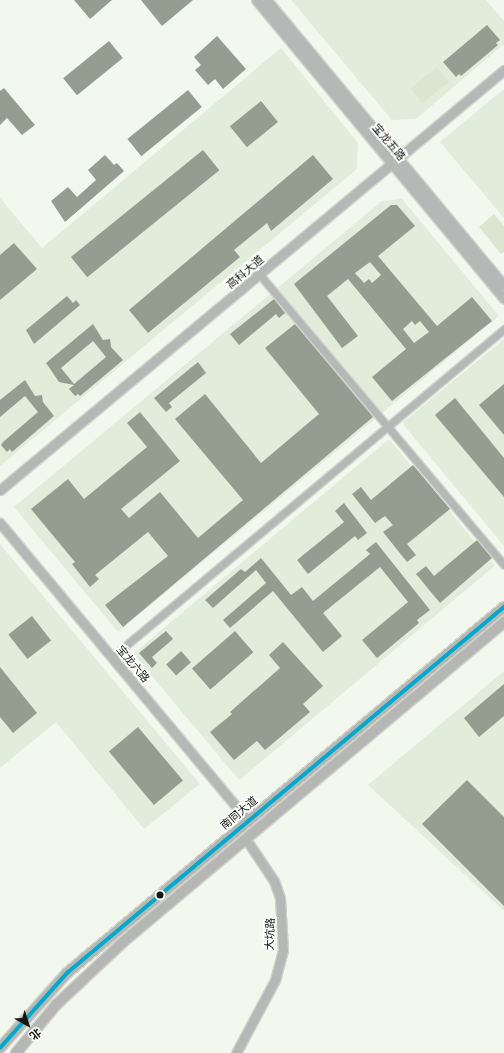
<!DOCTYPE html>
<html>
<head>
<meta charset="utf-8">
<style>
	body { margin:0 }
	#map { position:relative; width:504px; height:1053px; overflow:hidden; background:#f2f8ed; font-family:Commissioner,"Noto Sans SC",sans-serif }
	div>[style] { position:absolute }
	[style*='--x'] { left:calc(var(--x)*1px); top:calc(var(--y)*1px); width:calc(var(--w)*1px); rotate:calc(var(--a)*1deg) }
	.built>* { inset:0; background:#e2ecdb; transform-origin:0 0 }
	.green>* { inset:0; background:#dae6d1; transform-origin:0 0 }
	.building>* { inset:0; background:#959c90; transform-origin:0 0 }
	.roads { filter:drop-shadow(1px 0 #ced3ca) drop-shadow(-1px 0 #ced3ca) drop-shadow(0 1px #ced3ca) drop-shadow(0 -1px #ced3ca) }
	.minor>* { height:7px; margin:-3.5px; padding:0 3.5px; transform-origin:3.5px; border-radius:3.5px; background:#b6b7b7 }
	.tertiary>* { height:9px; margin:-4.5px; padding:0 4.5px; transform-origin:4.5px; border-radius:4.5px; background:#b6b7b7 }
	.secondary>* { height:10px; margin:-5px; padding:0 5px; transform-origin:5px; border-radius:5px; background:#b6b6b5 }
	.bus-1>* { height:4px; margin:-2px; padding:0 2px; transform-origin:2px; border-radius:2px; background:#00a9ce }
	.dots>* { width:11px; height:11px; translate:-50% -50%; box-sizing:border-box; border:2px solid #fff; border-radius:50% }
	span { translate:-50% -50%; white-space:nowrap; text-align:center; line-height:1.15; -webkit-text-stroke:4px #fff; paint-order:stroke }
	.street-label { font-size:11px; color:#131710 }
	.north { position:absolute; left:8px; top:1005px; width:40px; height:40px; -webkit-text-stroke:3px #fff; paint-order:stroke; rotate:141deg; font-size:11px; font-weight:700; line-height:16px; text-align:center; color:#131710 }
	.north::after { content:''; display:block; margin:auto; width:14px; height:18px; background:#131710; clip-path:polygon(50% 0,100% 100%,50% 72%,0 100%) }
</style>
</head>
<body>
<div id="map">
	<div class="built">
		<div style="clip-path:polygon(291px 0,486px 0,504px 21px,504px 44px,416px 119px,392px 120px)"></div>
		<div style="clip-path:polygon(281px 48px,358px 143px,357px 169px,0 466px,0 198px,42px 248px)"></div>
		<div style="clip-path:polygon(504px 89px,504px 218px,440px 142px)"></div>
		<div style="clip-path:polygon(402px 199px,499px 316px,118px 632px,14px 507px,382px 201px)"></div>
		<div style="clip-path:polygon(504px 339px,504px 546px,402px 423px)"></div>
		<div style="left:389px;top:439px;width:165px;height:334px;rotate:50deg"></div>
		<div style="clip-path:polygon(0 544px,200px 784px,144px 829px,56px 722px,0 768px)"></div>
		<div style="clip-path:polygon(504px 671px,504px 911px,368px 785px)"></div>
	</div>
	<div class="green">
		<div style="left:437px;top:67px;width:19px;height:34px;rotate:51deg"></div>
		<div style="clip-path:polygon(494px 214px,504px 226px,504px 252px,501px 254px,479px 227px)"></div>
	</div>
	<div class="building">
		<div style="clip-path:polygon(74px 0,112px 0,90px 19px)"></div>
		<div style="clip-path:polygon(141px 0,193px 0,162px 26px)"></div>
		<div style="clip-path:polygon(487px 25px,500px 40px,496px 43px,498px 45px,461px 76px,459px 74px,456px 77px,443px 62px)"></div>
		<div style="clip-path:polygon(217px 36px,246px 69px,223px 89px,215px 79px,208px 85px,195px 70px,201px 65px,194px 57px)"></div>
		<div style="left:109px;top:41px;width:22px;height:59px;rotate:51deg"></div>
		<div style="clip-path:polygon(4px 88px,35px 125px,22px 135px,7px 118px,0 125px,0 91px)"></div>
		<div style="left:188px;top:90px;width:22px;height:78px;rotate:51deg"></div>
		<div style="left:261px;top:101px;width:27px;height:40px;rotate:51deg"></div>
		<div style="left:203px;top:150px;width:26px;height:170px;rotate:51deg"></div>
		<div style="clip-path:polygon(105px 155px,114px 165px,117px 163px,124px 171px,65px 222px,51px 201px,68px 187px,77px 197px,96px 180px,88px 170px)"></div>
		<div style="clip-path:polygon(313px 155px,333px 179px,271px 231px,267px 223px,234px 250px,240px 257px,148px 333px,129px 310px)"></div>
		<div style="clip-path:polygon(evenodd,391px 205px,397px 205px,415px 226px,378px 256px,437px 326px,472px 297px,492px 321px,392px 401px,372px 377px,406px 349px,348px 279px,327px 296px,358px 336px,342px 348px,294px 284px,391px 205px,370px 262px,381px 275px,372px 283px,369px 279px,364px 283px,355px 273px,370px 262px,391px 205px,412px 321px,415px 325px,420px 321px,429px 332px,414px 343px,403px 329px,412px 321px)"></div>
		<div style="clip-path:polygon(14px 243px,37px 269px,0 300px,0 255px)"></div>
		<div style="clip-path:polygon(67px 296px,73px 303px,76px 300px,80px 305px,34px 344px,26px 330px)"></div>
		<div style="clip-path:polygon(274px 299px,285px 313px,279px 318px,276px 314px,239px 345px,230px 334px)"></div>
		<div style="clip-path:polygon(evenodd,93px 324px,103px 340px,110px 339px,111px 347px,123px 360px,80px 396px,78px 394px,75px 396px,69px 389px,74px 385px,59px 382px,46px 363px,93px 324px,93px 341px,106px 357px,74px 384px,61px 368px,93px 341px)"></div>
		<div style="clip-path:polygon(295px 324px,373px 417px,123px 627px,105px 605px,168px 556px,148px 532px,95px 575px,99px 579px,90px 587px,72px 564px,75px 562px,31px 509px,68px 479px,84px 499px,147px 447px,127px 423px,140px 412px,180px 461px,121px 509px,129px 518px,160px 492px,198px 538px,243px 500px,175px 419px,205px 394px,261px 463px,319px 414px,265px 348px)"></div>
		<div style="clip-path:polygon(198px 362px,206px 373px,169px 403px,172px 407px,166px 412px,154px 398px)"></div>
		<div style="clip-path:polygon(25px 380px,35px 396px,42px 395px,43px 402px,54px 416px,12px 452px,10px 449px,7px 452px,1px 445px,3px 442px,38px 412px,25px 396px,0 417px,0 400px)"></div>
		<div style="clip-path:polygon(504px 384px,504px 435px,479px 405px)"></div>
		<div style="clip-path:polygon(455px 398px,504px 458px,504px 497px,435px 415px)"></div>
		<div style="clip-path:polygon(413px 465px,450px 509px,407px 544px,416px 555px,407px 562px,383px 532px,393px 525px,385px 516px,375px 523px,352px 494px,361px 487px,371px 500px)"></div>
		<div style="clip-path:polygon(344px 503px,367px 533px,358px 540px,355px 536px,308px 574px,297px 560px,344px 522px,335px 511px)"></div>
		<div style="clip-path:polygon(477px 540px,492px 558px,440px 603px,416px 574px,426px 566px,434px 576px)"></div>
		<div style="clip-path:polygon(376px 542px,430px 610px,417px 620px,419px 623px,377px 658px,362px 640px,408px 602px,380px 567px,323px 613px,342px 636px,323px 652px,273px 591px,230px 628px,223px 620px,266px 583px,256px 570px,213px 608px,205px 600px,241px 569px,245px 572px,261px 558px,291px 595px,302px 587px,313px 601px,370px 554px,366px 550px)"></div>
		<div style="left:32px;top:616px;width:31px;height:30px;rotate:52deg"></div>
		<div style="clip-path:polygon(166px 631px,173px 639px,152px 657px,157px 663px,152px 668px,139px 653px)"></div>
		<div style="left:235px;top:631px;width:28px;height:57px;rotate:49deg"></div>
		<div style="clip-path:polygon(283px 642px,323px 686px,303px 704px,310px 712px,265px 750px,257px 741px,234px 760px,210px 732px,232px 714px,230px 712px,280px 668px,269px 655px)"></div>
		<div style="left:181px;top:651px;width:15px;height:20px;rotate:48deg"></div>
		<div style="clip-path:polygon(0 667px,37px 713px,13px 733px,0 717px)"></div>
		<div style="clip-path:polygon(504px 684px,504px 716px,479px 737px,464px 718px)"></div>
		<div style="left:138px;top:727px;width:70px;height:38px;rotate:50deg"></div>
		<div style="clip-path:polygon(467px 780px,504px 817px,504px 906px,422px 824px)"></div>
	</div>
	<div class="roads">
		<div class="minor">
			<div style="--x:260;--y:275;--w:379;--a:49.9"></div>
			<div style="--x:112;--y:657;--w:511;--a:-39.92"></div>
		</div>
		<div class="tertiary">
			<div style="--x:256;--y:0;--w:388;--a:50.3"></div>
			<div style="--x:267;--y:0;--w:371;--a:50.3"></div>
			<div style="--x:0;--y:490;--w:656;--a:-39.81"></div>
			<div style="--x:0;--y:523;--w:388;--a:50.2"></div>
			<div style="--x:236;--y:1053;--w:83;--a:-61.9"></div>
			<div style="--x:275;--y:980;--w:31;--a:-75"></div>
			<div style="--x:283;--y:950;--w:52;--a:-93.3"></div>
			<div style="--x:280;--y:898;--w:18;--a:-109"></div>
			<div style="--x:274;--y:881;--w:50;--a:-123.7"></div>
		</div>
		<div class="secondary">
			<div style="--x:0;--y:1048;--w:101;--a:-48.2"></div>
			<div style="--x:67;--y:973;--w:570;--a:-39.95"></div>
			<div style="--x:16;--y:1053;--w:62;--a:-50.2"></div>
			<div style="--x:56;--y:1005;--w:92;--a:-43.2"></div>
			<div style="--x:123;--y:942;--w:498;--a:-40"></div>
		</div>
	</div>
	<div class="bus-1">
		<div style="--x:0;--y:1048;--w:101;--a:-48.2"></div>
		<div style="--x:67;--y:973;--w:570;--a:-39.95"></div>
	</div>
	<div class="dots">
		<div style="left:160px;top:895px;background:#131710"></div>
	</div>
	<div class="street-label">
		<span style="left:389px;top:142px;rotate:50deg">宝龙五路</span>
		<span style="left:245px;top:272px;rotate:-40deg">高科大道</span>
		<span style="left:133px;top:664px;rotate:50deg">宝龙六路</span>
		<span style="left:239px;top:813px;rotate:-40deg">南同大道</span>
		<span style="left:270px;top:934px;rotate:-88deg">大坑路</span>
	</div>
	<div class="north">北</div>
</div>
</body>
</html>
